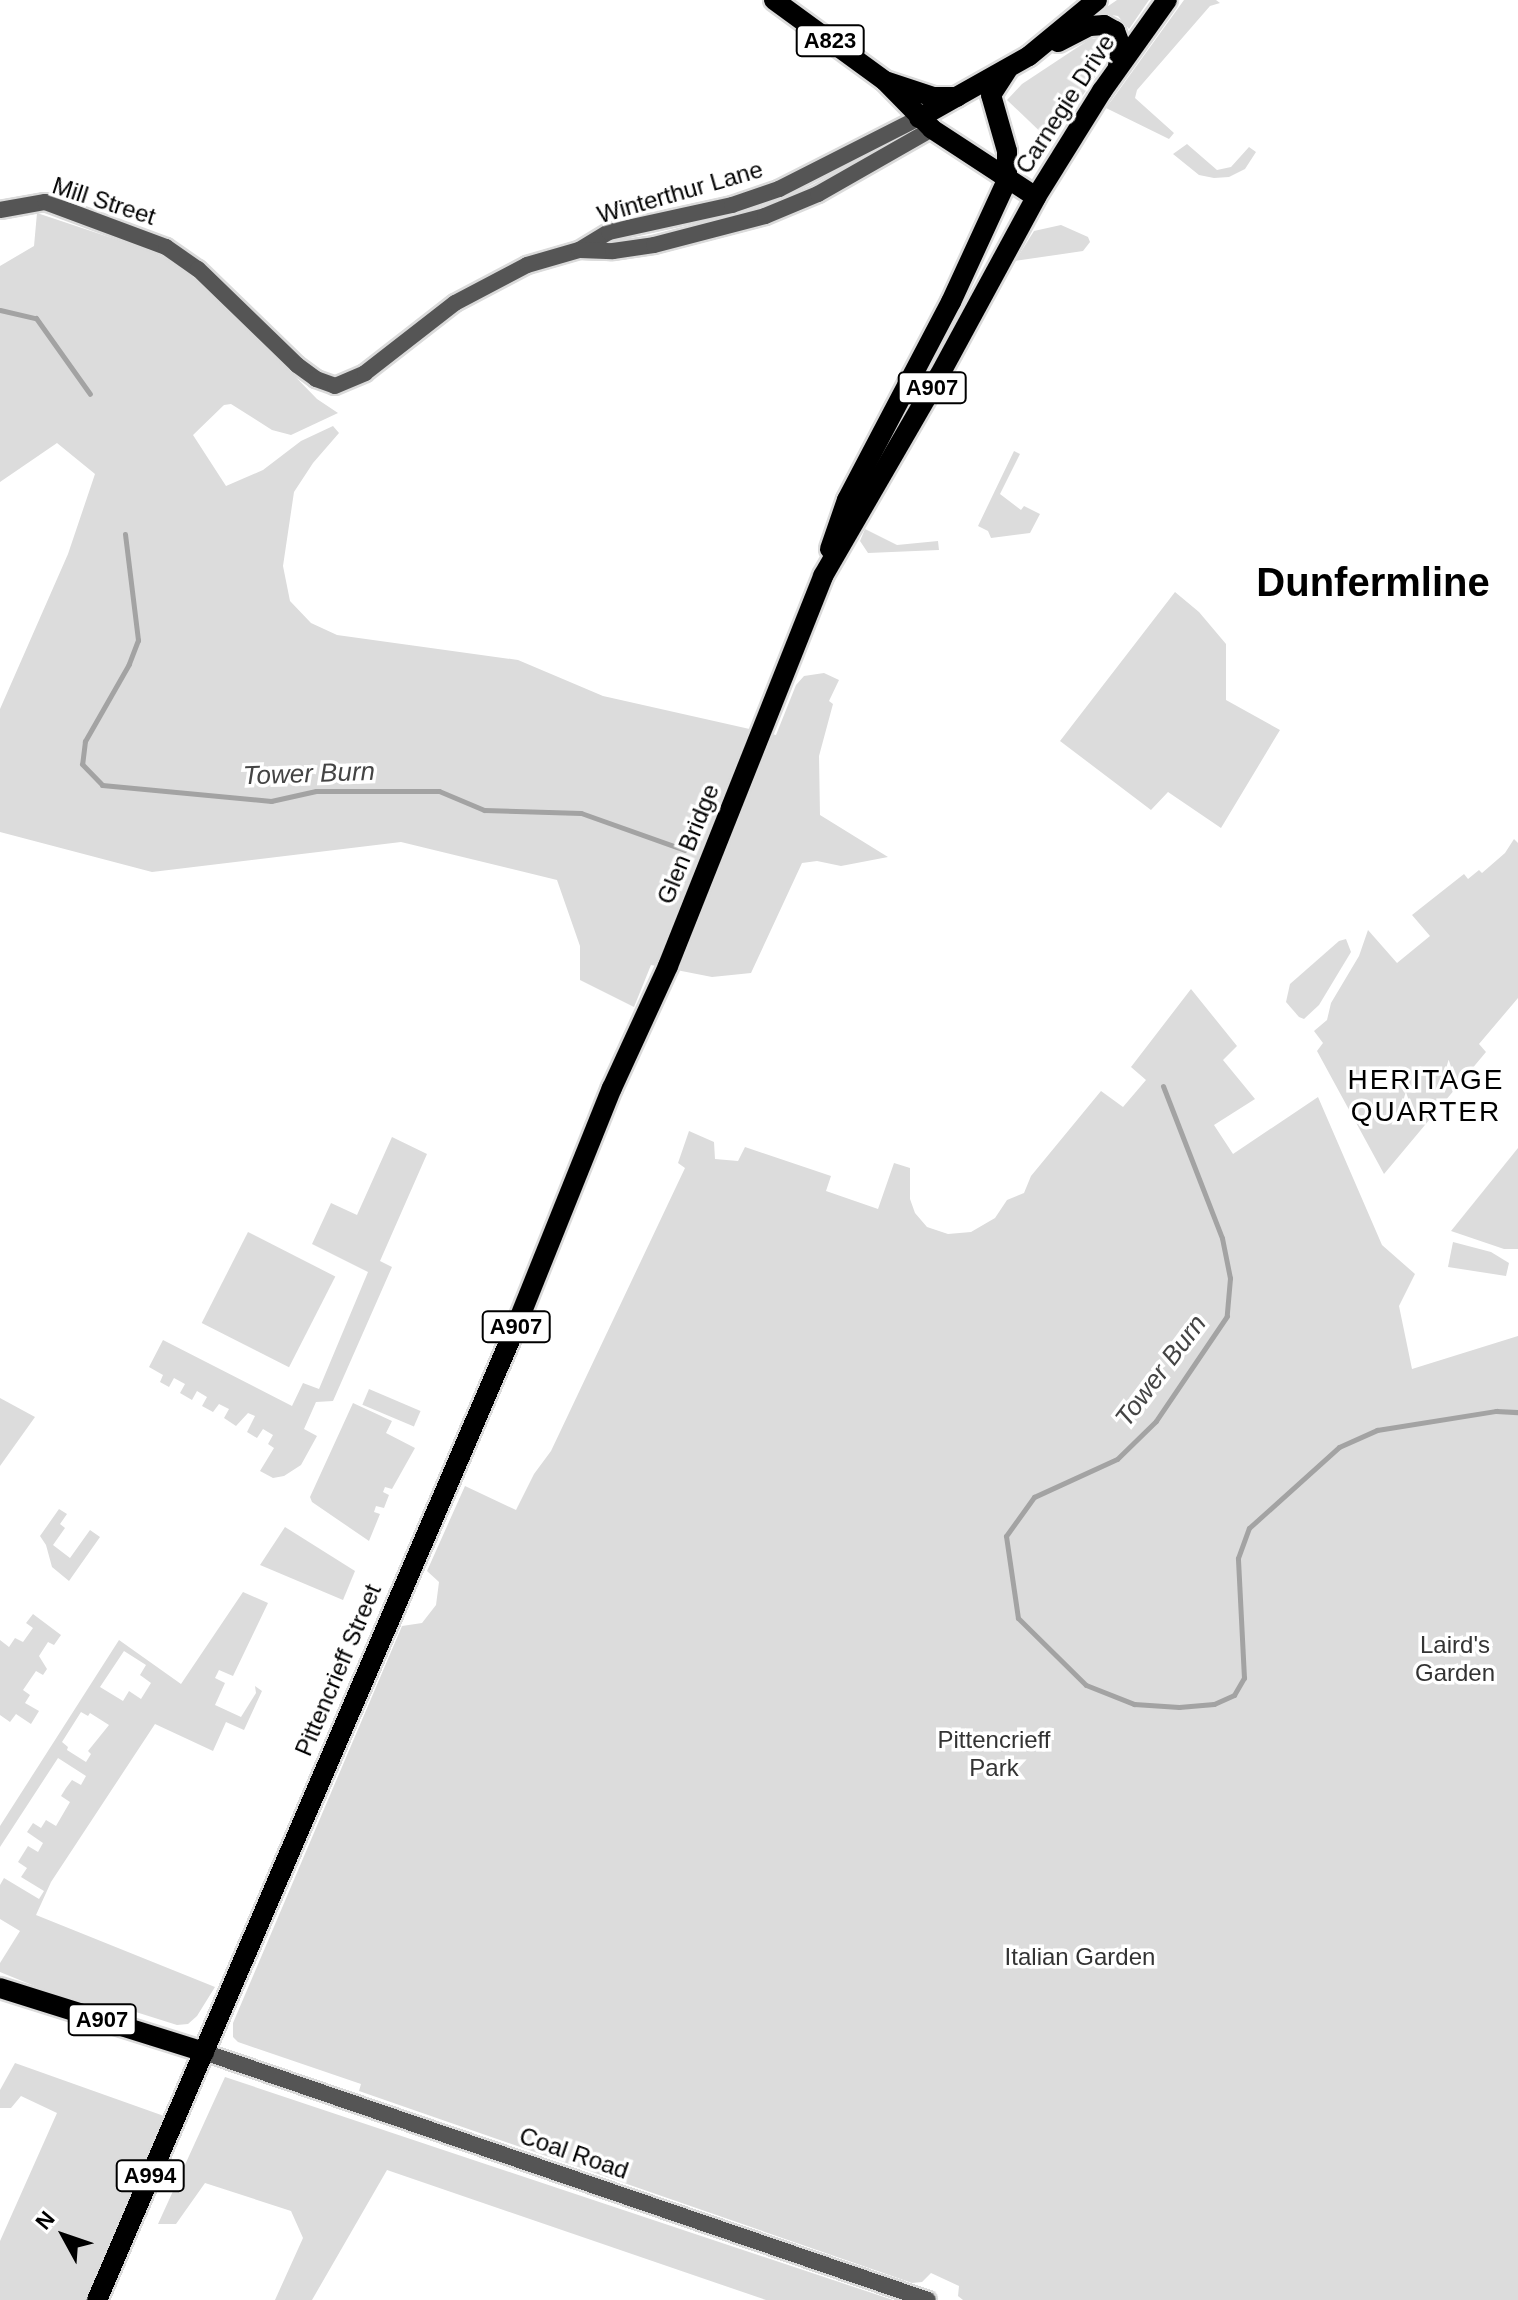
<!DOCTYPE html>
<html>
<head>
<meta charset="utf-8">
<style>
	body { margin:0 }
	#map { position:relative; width:1518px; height:2300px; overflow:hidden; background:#fff; font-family:Arial,sans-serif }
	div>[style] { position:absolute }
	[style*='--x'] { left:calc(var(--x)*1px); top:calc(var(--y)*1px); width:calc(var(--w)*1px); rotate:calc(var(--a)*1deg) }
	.green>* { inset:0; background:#dcdcdc; transform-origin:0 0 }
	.stream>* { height:5px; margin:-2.5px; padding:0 2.5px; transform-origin:2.5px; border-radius:2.5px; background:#a3a3a3 }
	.roads { filter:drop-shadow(2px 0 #dbdbdb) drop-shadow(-2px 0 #dbdbdb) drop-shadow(0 2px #dbdbdb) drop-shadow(0 -2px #dbdbdb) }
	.tertiary>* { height:16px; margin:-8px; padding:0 8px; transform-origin:8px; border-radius:8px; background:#555 }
	.primary>* { height:20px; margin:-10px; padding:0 10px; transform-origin:10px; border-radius:10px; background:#000 }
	span { translate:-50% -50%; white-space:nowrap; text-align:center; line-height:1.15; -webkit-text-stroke:7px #fff; paint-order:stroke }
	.shield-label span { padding:2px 6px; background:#fff; border:2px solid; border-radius:6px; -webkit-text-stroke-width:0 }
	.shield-label { font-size:22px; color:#000; font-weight:700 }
	.street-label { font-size:24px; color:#000 }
	.park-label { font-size:24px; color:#333 }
	.water-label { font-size:26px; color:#444; font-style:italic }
	.quarter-label { font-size:28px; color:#000; letter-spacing:2px }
	.town-label { font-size:40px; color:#000; font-weight:700 }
	.north { position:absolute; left:24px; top:2196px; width:80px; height:80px; -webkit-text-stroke:6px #fff; paint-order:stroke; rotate:310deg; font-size:22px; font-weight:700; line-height:32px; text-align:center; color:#000 }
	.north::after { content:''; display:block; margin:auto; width:28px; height:36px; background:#000; clip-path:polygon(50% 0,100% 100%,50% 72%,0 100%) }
</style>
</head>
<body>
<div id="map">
	<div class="green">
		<div style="clip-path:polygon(1117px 0,1149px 0,1129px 29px,1118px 16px,1098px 13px)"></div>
		<div style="clip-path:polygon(1184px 0,1216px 0,1220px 3px,1210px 6px,1137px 90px,1135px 98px,1174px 133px,1169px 139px,1106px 108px)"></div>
		<div style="clip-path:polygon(1098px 38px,1104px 47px,1102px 67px,1051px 142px,1007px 100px,1022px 84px,1090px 39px)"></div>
		<div style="clip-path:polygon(1187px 144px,1217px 170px,1231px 167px,1249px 147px,1256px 152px,1245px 169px,1229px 177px,1214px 178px,1199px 175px,1173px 154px)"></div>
		<div style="clip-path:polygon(37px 213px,148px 250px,176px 264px,201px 280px,317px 399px,338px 413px,291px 435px,272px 430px,231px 404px,224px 405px,193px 435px,226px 486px,263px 470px,301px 441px,333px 426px,339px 433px,313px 463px,294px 492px,283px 566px,290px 601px,311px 623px,337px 635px,518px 660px,603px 696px,776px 735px,796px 685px,804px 676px,824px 673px,839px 680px,829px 701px,833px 704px,819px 756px,820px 815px,888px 857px,841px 866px,817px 861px,802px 863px,751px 973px,712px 977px,651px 965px,634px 1007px,580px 980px,580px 946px,557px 880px,401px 842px,152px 872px,0 832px,0 709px,68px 554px,95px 474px,57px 443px,0 482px,0 266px,34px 246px)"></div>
		<div style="clip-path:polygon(1061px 225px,1088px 237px,1090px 242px,1083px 251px,1015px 261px,1034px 231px)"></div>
		<div style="clip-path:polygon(1014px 451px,1020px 454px,1000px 494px,1021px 510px,1024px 506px,1040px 514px,1030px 533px,991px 538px,988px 531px,978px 526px)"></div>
		<div style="clip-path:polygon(865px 529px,897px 545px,938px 541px,939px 550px,868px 553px,860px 541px)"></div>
		<div style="clip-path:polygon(1175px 592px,1199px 612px,1226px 644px,1226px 700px,1280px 730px,1221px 828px,1168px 792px,1151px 810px,1060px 741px)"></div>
		<div style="clip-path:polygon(1514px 839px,1518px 843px,1518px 998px,1479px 1044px,1486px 1052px,1384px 1174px,1317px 1051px,1323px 1043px,1314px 1031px,1327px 1020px,1331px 1003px,1359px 956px,1368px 930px,1397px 963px,1430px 936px,1412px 915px,1464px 874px,1468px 879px,1479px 870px,1482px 873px,1505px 853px)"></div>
		<div style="clip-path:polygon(1346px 939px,1351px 952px,1319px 1005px,1304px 1019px,1299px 1017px,1286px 1002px,1290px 984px,1339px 941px)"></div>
		<div style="clip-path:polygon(1191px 989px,1237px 1046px,1223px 1060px,1255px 1099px,1214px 1125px,1233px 1154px,1318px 1097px,1382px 1245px,1415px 1274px,1399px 1306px,1412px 1369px,1518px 1336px,1518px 2300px,963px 2300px,958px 2296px,959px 2286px,931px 2273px,922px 2282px,912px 2283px,359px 2091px,361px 2084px,238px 2042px,233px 2037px,233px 2023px,402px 1626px,422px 1623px,436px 1605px,439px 1582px,427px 1571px,465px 1486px,516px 1510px,534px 1474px,551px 1451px,685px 1168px,678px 1163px,689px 1131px,714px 1142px,715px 1159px,738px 1161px,745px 1147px,831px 1176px,826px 1191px,878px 1209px,894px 1163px,910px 1168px,910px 1199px,915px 1213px,927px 1227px,948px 1234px,971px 1232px,995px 1218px,1007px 1200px,1024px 1193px,1031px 1176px,1101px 1091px,1123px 1107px,1146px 1080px,1131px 1067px)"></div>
		<div style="clip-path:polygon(392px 1137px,427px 1154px,380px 1261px,392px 1267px,333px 1401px,316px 1402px,304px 1429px,317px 1436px,301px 1465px,284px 1476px,273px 1478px,260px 1471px,274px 1448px,268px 1444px,273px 1435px,263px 1429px,257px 1438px,247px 1432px,255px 1416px,248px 1413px,236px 1426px,224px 1418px,229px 1409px,219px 1404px,213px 1412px,202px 1406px,207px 1397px,197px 1391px,192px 1400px,180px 1393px,185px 1384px,174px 1378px,169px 1387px,160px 1382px,163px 1375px,149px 1367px,163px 1340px,292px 1406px,303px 1383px,319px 1389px,368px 1272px,312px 1244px,331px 1203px,357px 1215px)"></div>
		<div style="clip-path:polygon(1518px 1148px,1518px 1249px,1504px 1249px,1451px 1231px)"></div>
		<div style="left:248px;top:1232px;width:98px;height:102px;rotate:27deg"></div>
		<div style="clip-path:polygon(1453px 1242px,1491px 1252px,1509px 1263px,1506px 1276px,1448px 1267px)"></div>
		<div style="left:369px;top:1389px;width:56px;height:17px;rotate:23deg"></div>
		<div style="clip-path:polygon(0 1398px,35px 1417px,0 1466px)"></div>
		<div style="clip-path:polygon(353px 1403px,392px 1421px,386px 1433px,415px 1448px,392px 1489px,385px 1487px,383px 1492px,389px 1495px,384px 1508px,376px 1506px,374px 1512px,380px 1514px,369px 1541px,312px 1502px,310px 1497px)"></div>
		<div style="clip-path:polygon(59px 1509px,67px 1514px,60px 1524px,65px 1528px,53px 1545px,70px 1558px,90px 1530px,100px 1537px,69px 1581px,52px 1567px,46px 1545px,40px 1536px)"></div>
		<div style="clip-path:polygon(285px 1527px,355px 1571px,343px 1600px,260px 1565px)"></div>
		<div style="clip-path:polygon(evenodd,243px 1592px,268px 1603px,233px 1676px,219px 1670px,215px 1678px,225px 1683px,215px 1705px,241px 1717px,256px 1693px,255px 1686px,262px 1691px,244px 1730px,226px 1722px,213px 1751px,155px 1724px,51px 1882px,36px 1915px,215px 1987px,197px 2016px,188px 2024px,177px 2025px,120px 2007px,106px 2015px,0 1972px,0 1963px,20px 1931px,0 1919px,0 1885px,4px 1878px,39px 1899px,44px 1891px,21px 1877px,27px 1868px,18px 1862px,28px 1846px,38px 1852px,43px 1843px,27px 1832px,33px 1823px,41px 1828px,46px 1820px,56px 1826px,70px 1802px,61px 1796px,66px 1788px,72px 1780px,81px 1785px,86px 1776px,58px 1758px,0 1847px,0 1826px,119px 1640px,181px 1684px,243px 1592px,124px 1651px,146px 1665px,140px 1675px,151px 1683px,141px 1699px,129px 1691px,123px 1701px,100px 1687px,124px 1651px,243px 1592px,81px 1712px,88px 1716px,90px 1713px,109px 1725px,88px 1751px,91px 1754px,86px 1762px,67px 1750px,68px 1747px,62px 1742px,81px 1712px)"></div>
		<div style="clip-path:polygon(33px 1614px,61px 1635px,54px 1645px,48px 1642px,39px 1656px,47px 1669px,43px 1675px,36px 1671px,23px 1690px,30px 1695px,25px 1703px,39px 1711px,31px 1724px,16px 1714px,10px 1722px,0 1715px,0 1640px,9px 1647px,15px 1638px,23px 1642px,33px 1628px,26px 1623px)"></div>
		<div style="clip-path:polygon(15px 2063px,164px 2116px,151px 2174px,97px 2300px,0 2300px,0 2241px,57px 2113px,21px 2096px,11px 2108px,0 2108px,0 2090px)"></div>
		<div style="clip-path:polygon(225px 2077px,893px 2300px,766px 2300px,387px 2170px,312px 2300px,275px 2300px,303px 2238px,291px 2211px,205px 2183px,176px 2224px,158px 2224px)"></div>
	</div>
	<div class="stream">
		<div style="--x:0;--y:310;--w:37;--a:13"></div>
		<div style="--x:36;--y:318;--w:93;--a:54.6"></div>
		<div style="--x:125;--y:534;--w:107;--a:83"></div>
		<div style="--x:138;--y:640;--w:26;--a:111"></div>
		<div style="--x:129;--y:664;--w:89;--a:119.7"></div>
		<div style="--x:85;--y:741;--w:23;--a:97"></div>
		<div style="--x:82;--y:764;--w:29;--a:46"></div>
		<div style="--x:102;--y:785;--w:170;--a:5.4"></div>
		<div style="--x:271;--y:801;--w:46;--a:-12.5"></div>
		<div style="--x:316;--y:791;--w:123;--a:0"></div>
		<div style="--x:439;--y:791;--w:49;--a:22.9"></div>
		<div style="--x:484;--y:810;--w:97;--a:1.8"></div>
		<div style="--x:581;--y:813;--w:110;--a:19.6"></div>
		<div style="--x:1163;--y:1086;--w:163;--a:68.8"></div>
		<div style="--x:1222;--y:1238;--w:41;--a:78.7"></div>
		<div style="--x:1230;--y:1278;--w:38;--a:95"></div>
		<div style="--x:1227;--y:1316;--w:127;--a:124.1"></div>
		<div style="--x:1156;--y:1421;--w:54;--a:135.7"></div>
		<div style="--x:1117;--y:1459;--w:91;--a:155.4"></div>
		<div style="--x:1034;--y:1497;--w:48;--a:125.7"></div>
		<div style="--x:1006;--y:1536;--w:83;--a:81.7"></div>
		<div style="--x:1018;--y:1618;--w:95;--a:44.6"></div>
		<div style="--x:1086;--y:1685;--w:52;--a:21.6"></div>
		<div style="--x:1134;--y:1704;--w:45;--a:3.8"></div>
		<div style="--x:1179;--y:1707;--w:35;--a:-5"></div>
		<div style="--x:1214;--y:1704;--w:22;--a:-24"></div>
		<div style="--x:1234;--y:1695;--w:20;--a:-60"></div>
		<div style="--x:1244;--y:1678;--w:120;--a:-92.9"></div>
		<div style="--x:1238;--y:1558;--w:32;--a:-70"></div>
		<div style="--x:1249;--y:1528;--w:121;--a:-42"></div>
		<div style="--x:1339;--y:1447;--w:42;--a:-24.1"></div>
		<div style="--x:1377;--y:1430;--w:121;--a:-9.1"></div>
		<div style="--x:1496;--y:1411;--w:22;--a:3"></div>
	</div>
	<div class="roads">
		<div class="tertiary">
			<div style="--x:0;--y:210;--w:46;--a:-10.1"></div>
			<div style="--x:45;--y:202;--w:129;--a:20.4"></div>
			<div style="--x:166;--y:247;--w:39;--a:35"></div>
			<div style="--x:198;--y:269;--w:138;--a:44.1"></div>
			<div style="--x:297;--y:365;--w:24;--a:36"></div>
			<div style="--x:316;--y:379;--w:20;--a:20"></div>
			<div style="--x:335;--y:386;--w:33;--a:-23"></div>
			<div style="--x:365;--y:373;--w:114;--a:-37.9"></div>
			<div style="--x:455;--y:303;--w:81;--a:-27.8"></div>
			<div style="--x:527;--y:265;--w:54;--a:-16.1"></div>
			<div style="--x:579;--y:250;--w:35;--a:-31"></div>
			<div style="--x:609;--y:232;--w:126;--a:-12.4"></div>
			<div style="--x:732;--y:205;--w:50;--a:-18.8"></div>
			<div style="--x:779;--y:189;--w:157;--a:-26.9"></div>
			<div style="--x:580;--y:250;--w:33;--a:2"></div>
			<div style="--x:613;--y:251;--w:41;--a:-8.3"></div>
			<div style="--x:654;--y:245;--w:115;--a:-14.6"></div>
			<div style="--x:765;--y:216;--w:57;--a:-22.5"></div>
			<div style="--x:818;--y:194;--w:131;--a:-29.7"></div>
			<div style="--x:204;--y:2052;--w:765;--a:18.91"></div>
		</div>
		<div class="primary">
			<div style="--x:774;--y:0;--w:137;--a:36.1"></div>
			<div style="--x:885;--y:81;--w:67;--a:45.6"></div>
			<div style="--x:932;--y:129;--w:124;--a:33.2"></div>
			<div style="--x:1058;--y:42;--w:36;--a:-27"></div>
			<div style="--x:1090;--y:26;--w:14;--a:-4"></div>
			<div style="--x:1104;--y:25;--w:13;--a:29"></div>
			<div style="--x:1115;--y:31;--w:17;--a:69"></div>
			<div style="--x:1121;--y:47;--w:20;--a:99"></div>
			<div style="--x:888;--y:82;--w:47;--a:18.4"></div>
			<div style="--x:933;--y:97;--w:24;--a:0"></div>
			<div style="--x:919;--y:118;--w:126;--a:-29.4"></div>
			<div style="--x:1029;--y:56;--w:88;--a:-39.5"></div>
			<div style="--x:830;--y:549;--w:52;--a:-70.9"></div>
			<div style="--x:847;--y:500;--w:224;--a:-62.3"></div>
			<div style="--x:951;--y:302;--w:134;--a:-65.3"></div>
			<div style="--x:1007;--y:180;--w:29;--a:-90"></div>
			<div style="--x:1007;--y:151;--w:58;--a:-105.9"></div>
			<div style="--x:991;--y:95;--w:30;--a:-57"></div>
			<div style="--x:0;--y:1988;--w:214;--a:17.4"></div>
			<div style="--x:97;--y:2300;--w:1063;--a:-66.72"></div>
			<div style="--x:517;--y:1324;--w:254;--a:-68.1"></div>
			<div style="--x:612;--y:1088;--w:134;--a:-65.3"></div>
			<div style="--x:668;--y:966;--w:420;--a:-68.3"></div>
			<div style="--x:823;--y:576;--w:231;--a:-59.9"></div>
			<div style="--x:939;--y:376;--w:204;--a:-61.5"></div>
			<div style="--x:1036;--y:197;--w:125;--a:-58.1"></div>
			<div style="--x:1102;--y:91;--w:112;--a:-54.5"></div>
		</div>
	</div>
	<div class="shield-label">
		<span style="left:830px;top:41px">A823</span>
		<span style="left:932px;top:388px">A907</span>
		<span style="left:516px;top:1327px">A907</span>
		<span style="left:102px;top:2020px">A907</span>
		<span style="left:150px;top:2176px">A994</span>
	</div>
	<div class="street-label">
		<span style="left:1065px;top:104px;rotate:-57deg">Carnegie Drive</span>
		<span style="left:680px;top:192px;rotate:-16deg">Winterthur Lane</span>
		<span style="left:104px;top:201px;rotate:18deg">Mill Street</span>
		<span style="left:688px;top:844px;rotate:-68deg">Glen Bridge</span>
		<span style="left:338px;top:1670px;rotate:-67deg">Pittencrieff Street</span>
		<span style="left:574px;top:2153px;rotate:19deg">Coal Road</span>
	</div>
	<div class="park-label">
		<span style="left:1455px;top:1659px">Laird's<br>Garden</span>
		<span style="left:994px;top:1754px">Pittencrieff<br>Park</span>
		<span style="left:1080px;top:1957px">Italian Garden</span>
	</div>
	<div class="water-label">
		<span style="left:309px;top:774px;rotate:-2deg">Tower Burn</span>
		<span style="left:1161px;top:1371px;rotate:-53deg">Tower Burn</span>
	</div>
	<div class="quarter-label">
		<span style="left:1426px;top:1096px">HERITAGE<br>QUARTER</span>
	</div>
	<div class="town-label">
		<span style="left:1373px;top:582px">Dunfermline</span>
	</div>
	<div class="north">N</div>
</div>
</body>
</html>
